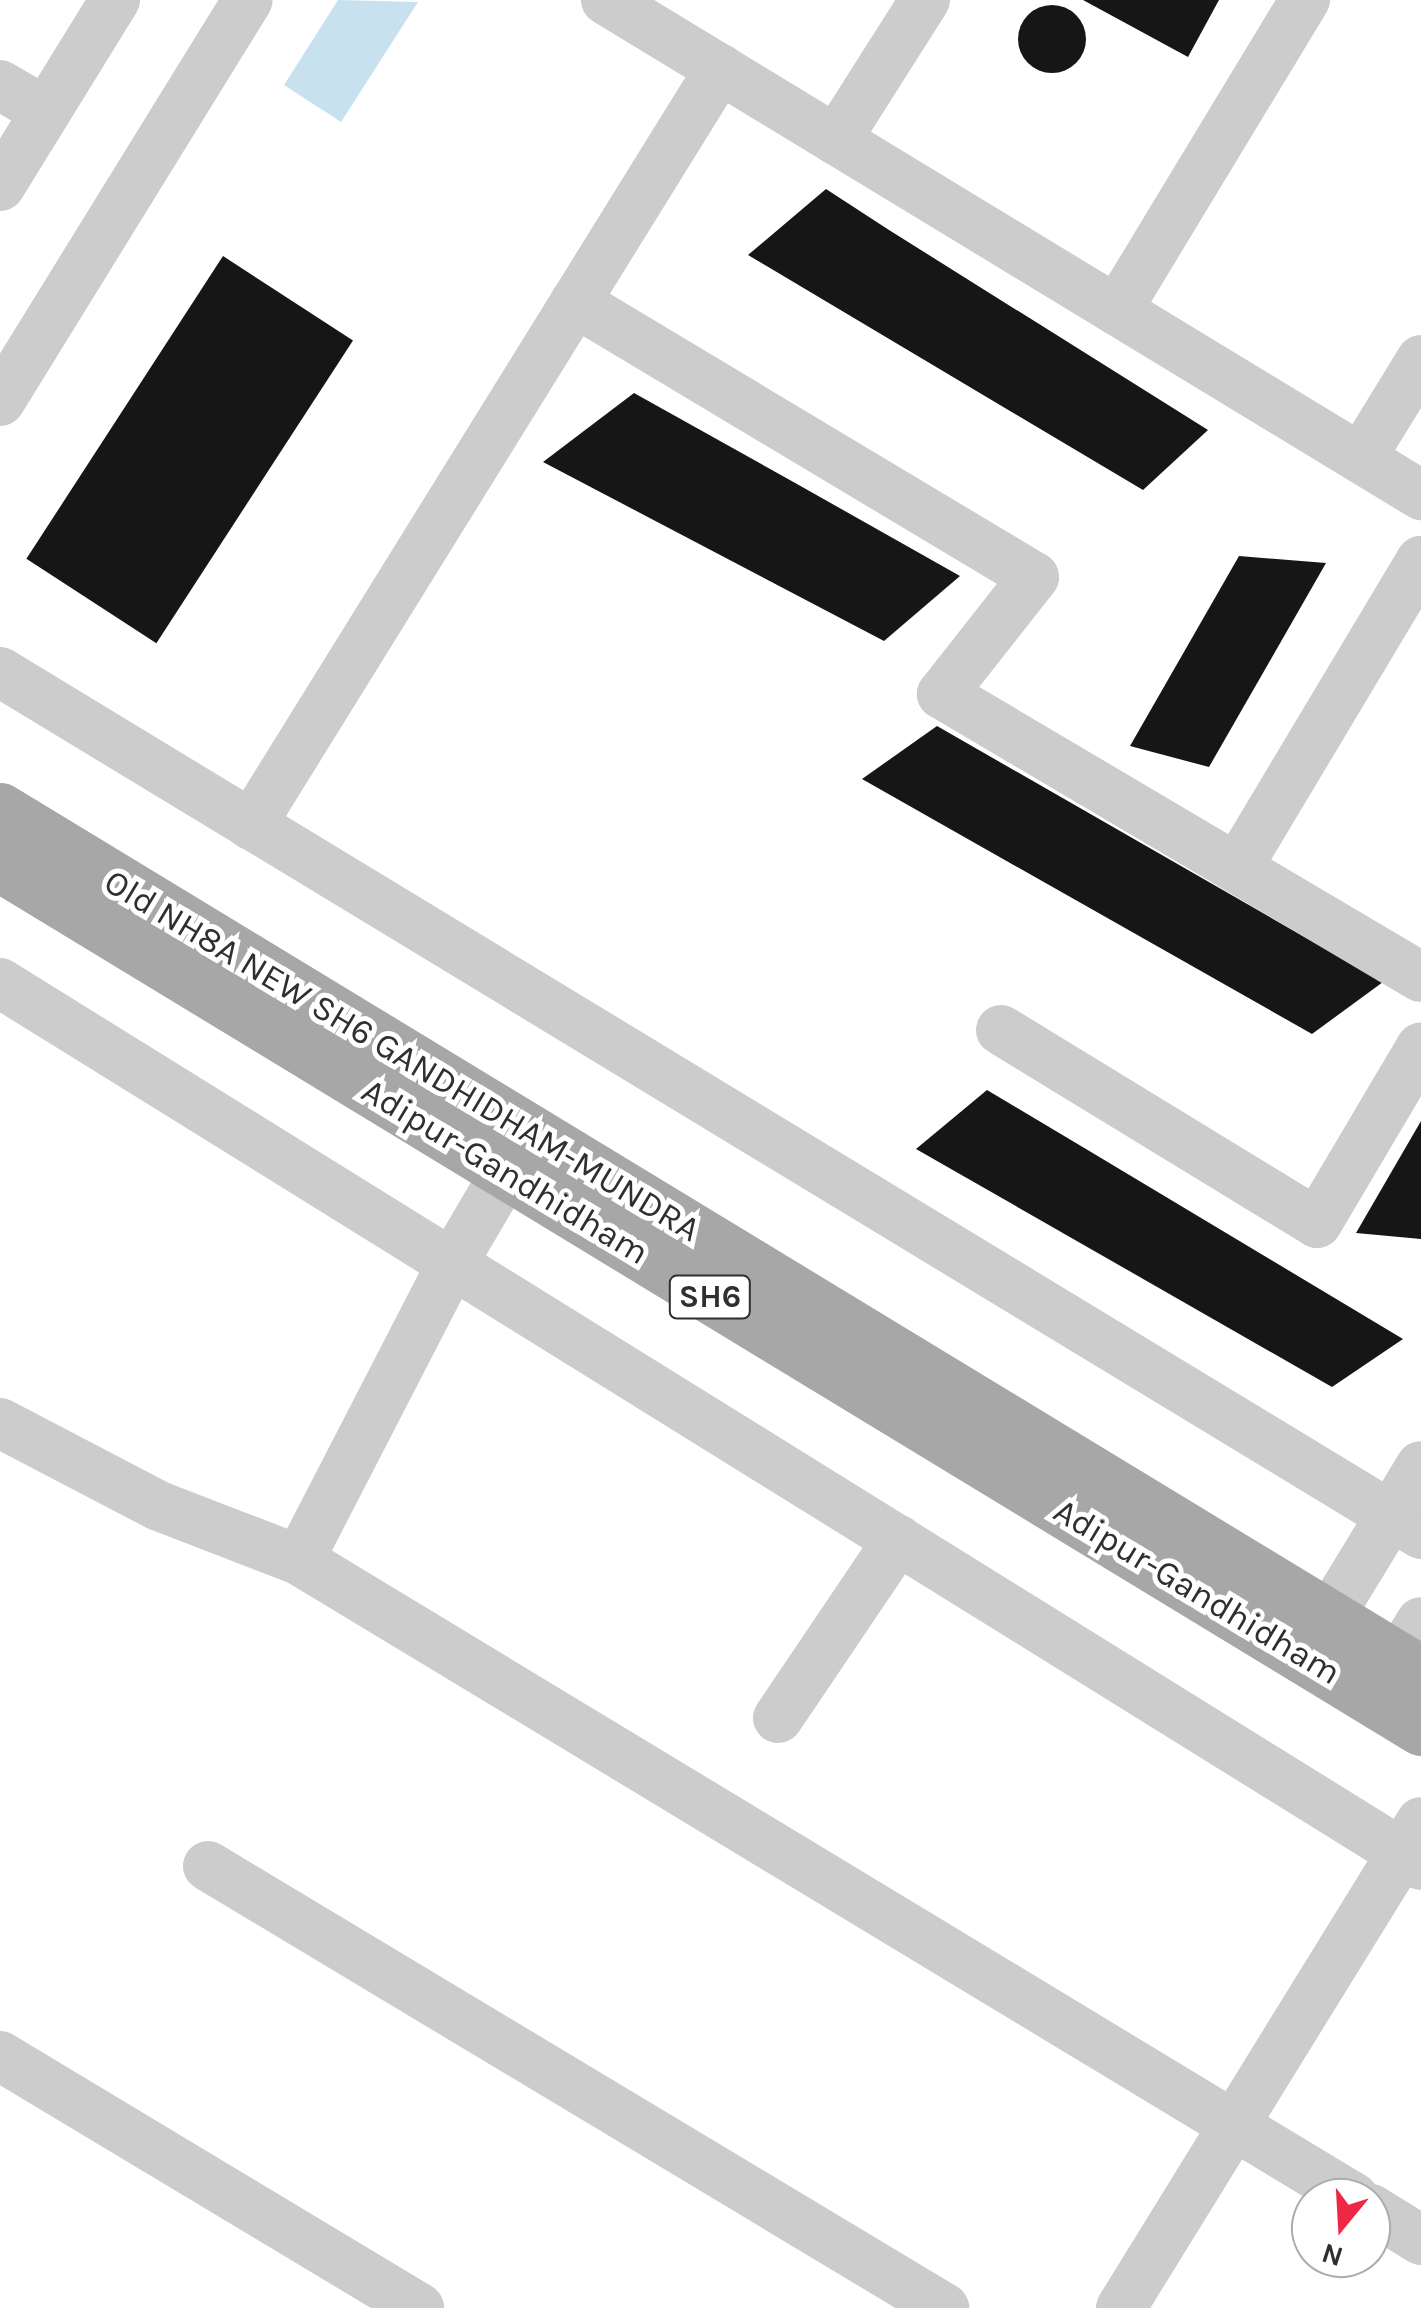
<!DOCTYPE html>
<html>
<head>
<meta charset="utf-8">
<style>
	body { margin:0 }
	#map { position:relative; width:1421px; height:2308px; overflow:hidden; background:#fff; font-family:Karla,sans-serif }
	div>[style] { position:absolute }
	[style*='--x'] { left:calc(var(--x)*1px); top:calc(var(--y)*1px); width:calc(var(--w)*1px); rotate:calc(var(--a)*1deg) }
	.water>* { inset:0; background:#c7e1ee }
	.building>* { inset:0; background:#161616; transform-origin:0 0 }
	.round { border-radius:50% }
	.minor>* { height:50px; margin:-25px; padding:0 25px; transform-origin:25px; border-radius:25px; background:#ccc }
	.major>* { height:55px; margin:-27.5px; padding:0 27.5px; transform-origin:27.5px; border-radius:27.5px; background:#a7a7a7 }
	span { translate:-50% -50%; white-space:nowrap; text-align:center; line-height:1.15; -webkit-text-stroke:10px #fff; paint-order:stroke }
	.shield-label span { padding:2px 8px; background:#fff; border:2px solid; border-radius:8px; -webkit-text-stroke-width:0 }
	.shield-label { font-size:32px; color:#2f2f2f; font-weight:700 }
	.street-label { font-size:35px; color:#2f2f2f }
	.north { position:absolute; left:1291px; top:2178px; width:100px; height:100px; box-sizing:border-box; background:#fff; border:2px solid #acacac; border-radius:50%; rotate:198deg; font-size:28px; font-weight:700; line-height:40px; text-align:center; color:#2f2f2f }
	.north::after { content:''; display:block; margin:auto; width:35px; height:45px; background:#ee2844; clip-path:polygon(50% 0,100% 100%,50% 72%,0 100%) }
</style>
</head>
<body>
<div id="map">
	<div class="water">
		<div style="clip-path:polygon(338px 0,418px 2px,341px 122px,284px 85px)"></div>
	</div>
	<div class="building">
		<div style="clip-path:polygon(1083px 0,1219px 0,1188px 57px)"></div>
		<div class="round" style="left:1018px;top:5px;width:68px;height:68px"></div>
		<div style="clip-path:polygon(826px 189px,889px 230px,1208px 430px,1143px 490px,748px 255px)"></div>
		<div style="left:223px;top:256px;width:155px;height:361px;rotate:33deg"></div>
		<div style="clip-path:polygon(634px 393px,797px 484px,960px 576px,884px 641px,543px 462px)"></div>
		<div style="clip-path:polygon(1239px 556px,1326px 563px,1209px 767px,1130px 746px)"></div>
		<div style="clip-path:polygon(937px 726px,1383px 982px,1312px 1034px,862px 779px)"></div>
		<div style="clip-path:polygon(987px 1090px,1091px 1152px,1403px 1339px,1332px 1387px,916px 1149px)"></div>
		<div style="clip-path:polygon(1421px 1121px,1421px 1239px,1356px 1233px,1385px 1183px)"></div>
	</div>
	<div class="minor">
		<div style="--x:606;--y:0;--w:954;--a:31.27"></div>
		<div style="--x:0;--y:85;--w:53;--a:30.4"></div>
		<div style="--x:836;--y:140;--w:166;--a:-57.6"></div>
		<div style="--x:0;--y:186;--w:219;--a:-58.3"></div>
		<div style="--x:575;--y:302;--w:535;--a:30.93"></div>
		<div style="--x:1034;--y:577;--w:149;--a:128.2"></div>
		<div style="--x:942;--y:694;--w:556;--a:30.58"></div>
		<div style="--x:1117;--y:310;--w:363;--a:-58.8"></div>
		<div style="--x:0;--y:401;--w:471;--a:-58.3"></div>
		<div style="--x:1361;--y:458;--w:115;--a:-58.5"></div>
		<div style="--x:0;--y:672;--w:1662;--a:31.24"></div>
		<div style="--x:251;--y:825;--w:890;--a:-58.19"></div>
		<div style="--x:1237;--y:868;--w:358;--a:-59.1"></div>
		<div style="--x:0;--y:983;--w:1672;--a:31.83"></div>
		<div style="--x:1001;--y:1030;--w:370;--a:31.4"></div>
		<div style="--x:1317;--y:1223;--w:204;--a:-59.4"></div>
		<div style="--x:0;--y:1423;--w:179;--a:27.6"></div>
		<div style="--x:159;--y:1506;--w:150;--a:21.1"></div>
		<div style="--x:299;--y:1560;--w:333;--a:-62.7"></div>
		<div style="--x:452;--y:1264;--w:107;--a:-59.6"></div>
		<div style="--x:299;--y:1560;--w:1233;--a:31.16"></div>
		<div style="--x:1309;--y:1650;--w:215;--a:-58.7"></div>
		<div style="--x:1377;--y:1694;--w:84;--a:-58.6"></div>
		<div style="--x:778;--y:1718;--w:215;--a:-56"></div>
		<div style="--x:208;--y:1866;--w:859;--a:30.99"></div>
		<div style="--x:0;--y:2056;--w:489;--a:31"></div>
		<div style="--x:1371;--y:2209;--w:59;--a:31.8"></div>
		<div style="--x:1121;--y:2308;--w:571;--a:-58.31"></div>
	</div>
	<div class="major">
		<div style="--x:0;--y:810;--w:1663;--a:31.27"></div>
		<div style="--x:0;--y:864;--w:1663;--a:31.3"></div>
	</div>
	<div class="shield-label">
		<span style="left:710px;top:1297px">SH6</span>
	</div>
	<div class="street-label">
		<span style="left:402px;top:1056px;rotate:31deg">Old NH8A NEW SH6 GANDHIDHAM-MUNDRA</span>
		<span style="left:505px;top:1172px;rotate:31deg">Adipur-Gandhidham</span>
		<span style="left:1197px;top:1592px;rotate:31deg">Adipur-Gandhidham</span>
	</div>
	<div class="north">N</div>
</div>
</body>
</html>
